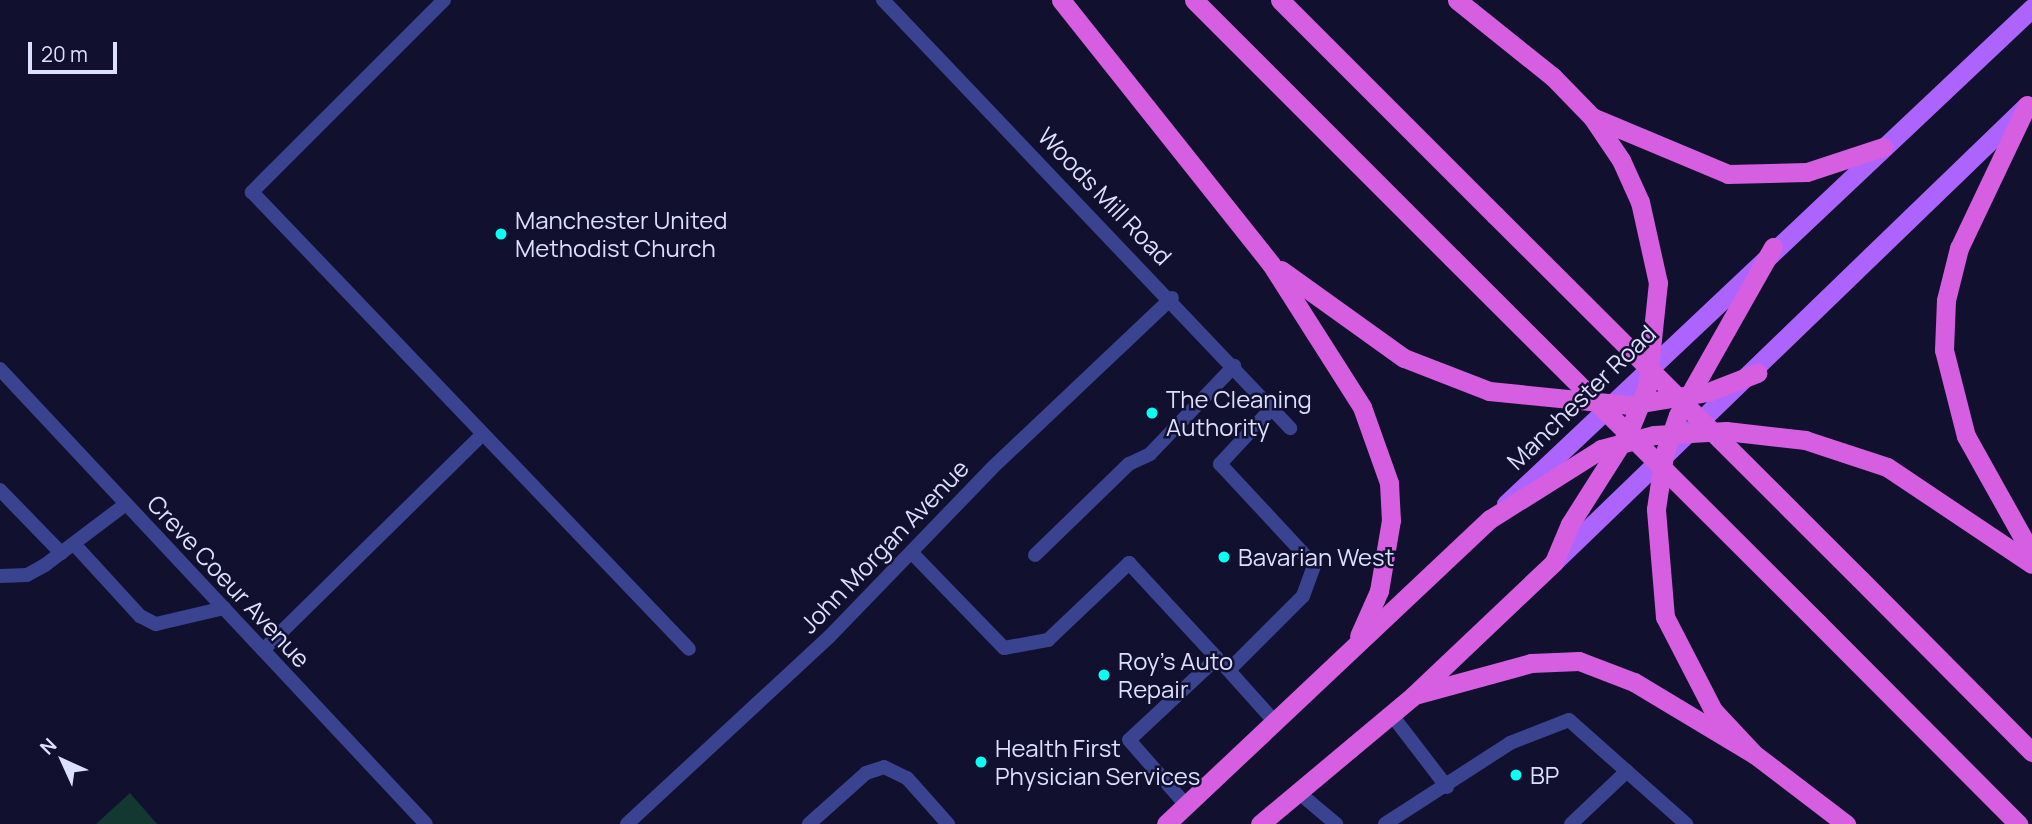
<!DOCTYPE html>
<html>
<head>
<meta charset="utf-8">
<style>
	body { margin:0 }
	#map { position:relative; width:2032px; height:824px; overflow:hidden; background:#11102e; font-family:Manrope,sans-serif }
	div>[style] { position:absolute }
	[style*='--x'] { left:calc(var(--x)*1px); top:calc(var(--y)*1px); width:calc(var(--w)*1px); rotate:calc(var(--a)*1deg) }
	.green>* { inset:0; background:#133831 }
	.service>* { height:14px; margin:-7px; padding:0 7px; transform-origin:7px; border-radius:7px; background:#39438f }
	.minor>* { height:14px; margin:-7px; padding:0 7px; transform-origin:7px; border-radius:7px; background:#39438f }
	.primary>* { height:19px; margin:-9.5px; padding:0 9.5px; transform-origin:9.5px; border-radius:9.5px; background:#ad64ff }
	.trunk>* { height:19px; margin:-9.5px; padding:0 9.5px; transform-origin:9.5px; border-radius:9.5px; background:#d65ee0 }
	.trunk-bridge>* { height:19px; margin:-9.5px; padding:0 9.5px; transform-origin:9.5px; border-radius:9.5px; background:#d65ee0 }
	.dots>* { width:19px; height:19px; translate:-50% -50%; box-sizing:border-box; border:4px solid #11102e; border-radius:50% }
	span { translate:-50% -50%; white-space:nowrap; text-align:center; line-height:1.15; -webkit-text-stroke:5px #11102e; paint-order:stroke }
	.street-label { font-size:24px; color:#dddfff }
	.poi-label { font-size:24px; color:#dddfff }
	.left { translate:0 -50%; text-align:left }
	.north { position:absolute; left:28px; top:726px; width:70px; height:70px; -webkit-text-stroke:5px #11102e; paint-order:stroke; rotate:315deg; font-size:19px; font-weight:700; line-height:28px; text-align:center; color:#dddfff }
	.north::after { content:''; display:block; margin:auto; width:24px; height:32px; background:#dddfff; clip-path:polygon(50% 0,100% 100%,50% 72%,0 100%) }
	.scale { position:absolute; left:28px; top:42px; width:89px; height:32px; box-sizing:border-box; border:4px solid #dddfff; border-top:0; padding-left:9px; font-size:21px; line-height:24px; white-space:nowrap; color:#dddfff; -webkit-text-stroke:5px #11102e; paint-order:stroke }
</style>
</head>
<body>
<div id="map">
	<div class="green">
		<div style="clip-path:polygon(130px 793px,157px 824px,96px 824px)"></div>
	</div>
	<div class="service">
		<div style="--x:444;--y:0;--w:272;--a:135"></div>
		<div style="--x:252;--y:192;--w:632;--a:46.28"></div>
		<div style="--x:0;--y:490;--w:88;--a:45.9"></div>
		<div style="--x:74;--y:544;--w:98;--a:47.5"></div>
		<div style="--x:140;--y:616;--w:18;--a:27"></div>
		<div style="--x:156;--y:624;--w:70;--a:-13.2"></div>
		<div style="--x:912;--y:553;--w:132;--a:45.9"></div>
		<div style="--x:1004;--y:648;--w:45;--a:-10.3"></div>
		<div style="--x:1048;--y:640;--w:112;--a:-43.5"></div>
		<div style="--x:1129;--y:563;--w:129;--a:47.2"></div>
		<div style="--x:1217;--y:658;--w:120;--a:137"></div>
		<div style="--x:1129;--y:740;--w:86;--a:48.8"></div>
		<div style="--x:1035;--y:555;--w:131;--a:-44.1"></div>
		<div style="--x:1129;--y:464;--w:23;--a:-25"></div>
		<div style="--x:1150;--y:454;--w:122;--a:-46.3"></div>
		<div style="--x:0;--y:576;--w:27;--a:-2"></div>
		<div style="--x:27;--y:575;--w:21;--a:-29"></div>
		<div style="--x:45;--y:565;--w:101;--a:-37"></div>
		<div style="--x:263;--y:650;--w:308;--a:-44.5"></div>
		<div style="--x:1223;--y:664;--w:76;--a:48.2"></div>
		<div style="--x:1229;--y:670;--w:105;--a:-45"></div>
		<div style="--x:1303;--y:596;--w:33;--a:-70"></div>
		<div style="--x:1314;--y:565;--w:138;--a:-132.9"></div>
		<div style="--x:1220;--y:464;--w:76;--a:-47.1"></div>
		<div style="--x:1391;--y:714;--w:92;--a:52.5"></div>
		<div style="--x:1298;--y:792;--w:50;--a:40.1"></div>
		<div style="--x:809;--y:824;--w:76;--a:-41.8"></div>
		<div style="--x:866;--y:773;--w:19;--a:-18"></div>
		<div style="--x:884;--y:767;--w:25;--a:26"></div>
		<div style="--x:907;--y:778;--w:62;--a:48.3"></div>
		<div style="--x:1385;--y:824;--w:149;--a:-32.9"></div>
		<div style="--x:1510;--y:743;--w:63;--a:-21.3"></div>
		<div style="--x:1571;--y:824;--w:77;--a:-43.4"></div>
	</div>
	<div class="minor">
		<div style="--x:883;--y:0;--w:591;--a:46.44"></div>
		<div style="--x:0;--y:369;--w:623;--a:46.89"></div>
		<div style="--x:1569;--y:720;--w:157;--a:41.6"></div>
		<div style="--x:627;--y:824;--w:275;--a:-42.8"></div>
		<div style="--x:829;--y:637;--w:233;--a:-46"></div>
		<div style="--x:991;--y:469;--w:249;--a:-43.4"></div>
	</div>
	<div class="primary">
		<div style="--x:1506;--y:504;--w:723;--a:-43.32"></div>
		<div style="--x:1554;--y:562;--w:656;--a:-44.01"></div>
	</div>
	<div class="trunk">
		<div style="--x:1061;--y:0;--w:337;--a:51.5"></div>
		<div style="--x:1271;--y:264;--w:169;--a:57.5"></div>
		<div style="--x:1362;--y:407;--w:81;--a:70.4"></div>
		<div style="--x:1389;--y:483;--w:37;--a:87"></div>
		<div style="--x:1391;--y:520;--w:72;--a:99.6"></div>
		<div style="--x:1379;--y:591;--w:49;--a:114"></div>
		<div style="--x:1194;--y:0;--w:365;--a:45"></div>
		<div style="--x:1280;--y:0;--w:304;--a:45"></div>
		<div style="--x:2027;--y:105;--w:158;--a:115.4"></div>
		<div style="--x:1959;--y:248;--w:54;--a:104"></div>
		<div style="--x:1946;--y:300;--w:50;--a:92.3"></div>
		<div style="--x:1944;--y:350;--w:89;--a:75.7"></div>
		<div style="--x:1966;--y:436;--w:135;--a:60.8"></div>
		<div style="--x:1592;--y:117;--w:147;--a:22.7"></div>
		<div style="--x:1728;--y:174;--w:79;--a:-1.5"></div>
		<div style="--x:1807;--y:172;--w:80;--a:-18.2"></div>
		<div style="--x:1281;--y:270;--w:151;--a:35.6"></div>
		<div style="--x:1404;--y:358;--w:91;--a:21.2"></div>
		<div style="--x:1489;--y:391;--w:142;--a:5.7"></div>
		<div style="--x:1630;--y:405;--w:79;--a:-9.5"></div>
		<div style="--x:1708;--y:392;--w:53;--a:-21.2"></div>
		<div style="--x:1860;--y:579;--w:244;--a:45.2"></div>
		<div style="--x:1818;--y:623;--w:284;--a:45.1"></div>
		<div style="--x:1418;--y:694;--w:117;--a:-15.3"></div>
		<div style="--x:1531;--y:663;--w:48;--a:-2.4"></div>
		<div style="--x:1579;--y:661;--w:59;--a:20.9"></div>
		<div style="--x:1634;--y:682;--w:140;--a:31"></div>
		<div style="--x:1754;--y:754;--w:116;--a:37.3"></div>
		<div style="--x:1754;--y:754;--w:60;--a:-133"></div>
		<div style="--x:1713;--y:710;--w:105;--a:-117.3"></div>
		<div style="--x:1665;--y:617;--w:108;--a:-94.8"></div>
		<div style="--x:1656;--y:509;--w:55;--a:-81.6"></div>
		<div style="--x:1664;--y:455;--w:42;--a:-70.7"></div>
		<div style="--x:1678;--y:415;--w:193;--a:-60.5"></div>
		<div style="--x:1166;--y:824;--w:445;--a:-43.3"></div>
		<div style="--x:1490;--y:519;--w:131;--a:-32.2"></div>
		<div style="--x:1601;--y:449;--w:55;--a:-14.8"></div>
		<div style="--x:1654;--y:435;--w:72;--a:-3.2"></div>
		<div style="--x:1726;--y:431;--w:80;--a:6.5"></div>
		<div style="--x:1805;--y:440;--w:86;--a:18.2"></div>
		<div style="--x:1887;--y:467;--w:174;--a:33.8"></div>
		<div style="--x:1260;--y:824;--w:199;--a:-39.9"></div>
		<div style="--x:1413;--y:696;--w:195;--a:-43.5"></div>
		<div style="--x:1554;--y:562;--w:41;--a:-67.2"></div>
		<div style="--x:1570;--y:524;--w:110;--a:-57.6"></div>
		<div style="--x:1629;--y:431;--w:48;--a:-67.8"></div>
		<div style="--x:1647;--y:387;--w:105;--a:-84"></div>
		<div style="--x:1658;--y:283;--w:83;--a:-102.5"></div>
		<div style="--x:1640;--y:202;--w:46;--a:-114.3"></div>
		<div style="--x:1621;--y:160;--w:52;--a:-124"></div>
		<div style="--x:1592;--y:117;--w:56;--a:-134.3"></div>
		<div style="--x:1553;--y:77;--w:123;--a:-141.3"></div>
	</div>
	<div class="trunk-bridge">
		<div style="--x:1495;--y:215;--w:515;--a:44.92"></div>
		<div style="--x:1452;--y:258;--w:517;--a:44.92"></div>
	</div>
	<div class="dots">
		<div style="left:501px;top:234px;background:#09fff1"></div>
		<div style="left:1152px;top:413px;background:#09fff1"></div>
		<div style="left:1224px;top:557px;background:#09fff1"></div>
		<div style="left:1104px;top:675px;background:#09fff1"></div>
		<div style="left:981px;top:762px;background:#09fff1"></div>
		<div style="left:1516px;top:775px;background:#09fff1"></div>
	</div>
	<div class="street-label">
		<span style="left:1105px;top:196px;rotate:46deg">Woods Mill Road</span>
		<span style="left:1581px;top:397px;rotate:-44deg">Manchester Road</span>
		<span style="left:884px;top:546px;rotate:-46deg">John Morgan Avenue</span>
		<span style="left:229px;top:581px;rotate:47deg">Creve Coeur Avenue</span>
	</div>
	<div class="poi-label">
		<span class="left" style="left:515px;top:234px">Manchester United<br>Methodist Church</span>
		<span class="left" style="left:1166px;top:413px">The Cleaning<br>Authority</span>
		<span class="left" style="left:1238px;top:557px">Bavarian West</span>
		<span class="left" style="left:1118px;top:675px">Roy's Auto<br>Repair</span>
		<span class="left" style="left:995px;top:762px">Health First<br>Physician Services</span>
		<span class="left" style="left:1530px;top:775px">BP</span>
	</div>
	<div class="north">N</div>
	<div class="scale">20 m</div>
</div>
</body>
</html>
